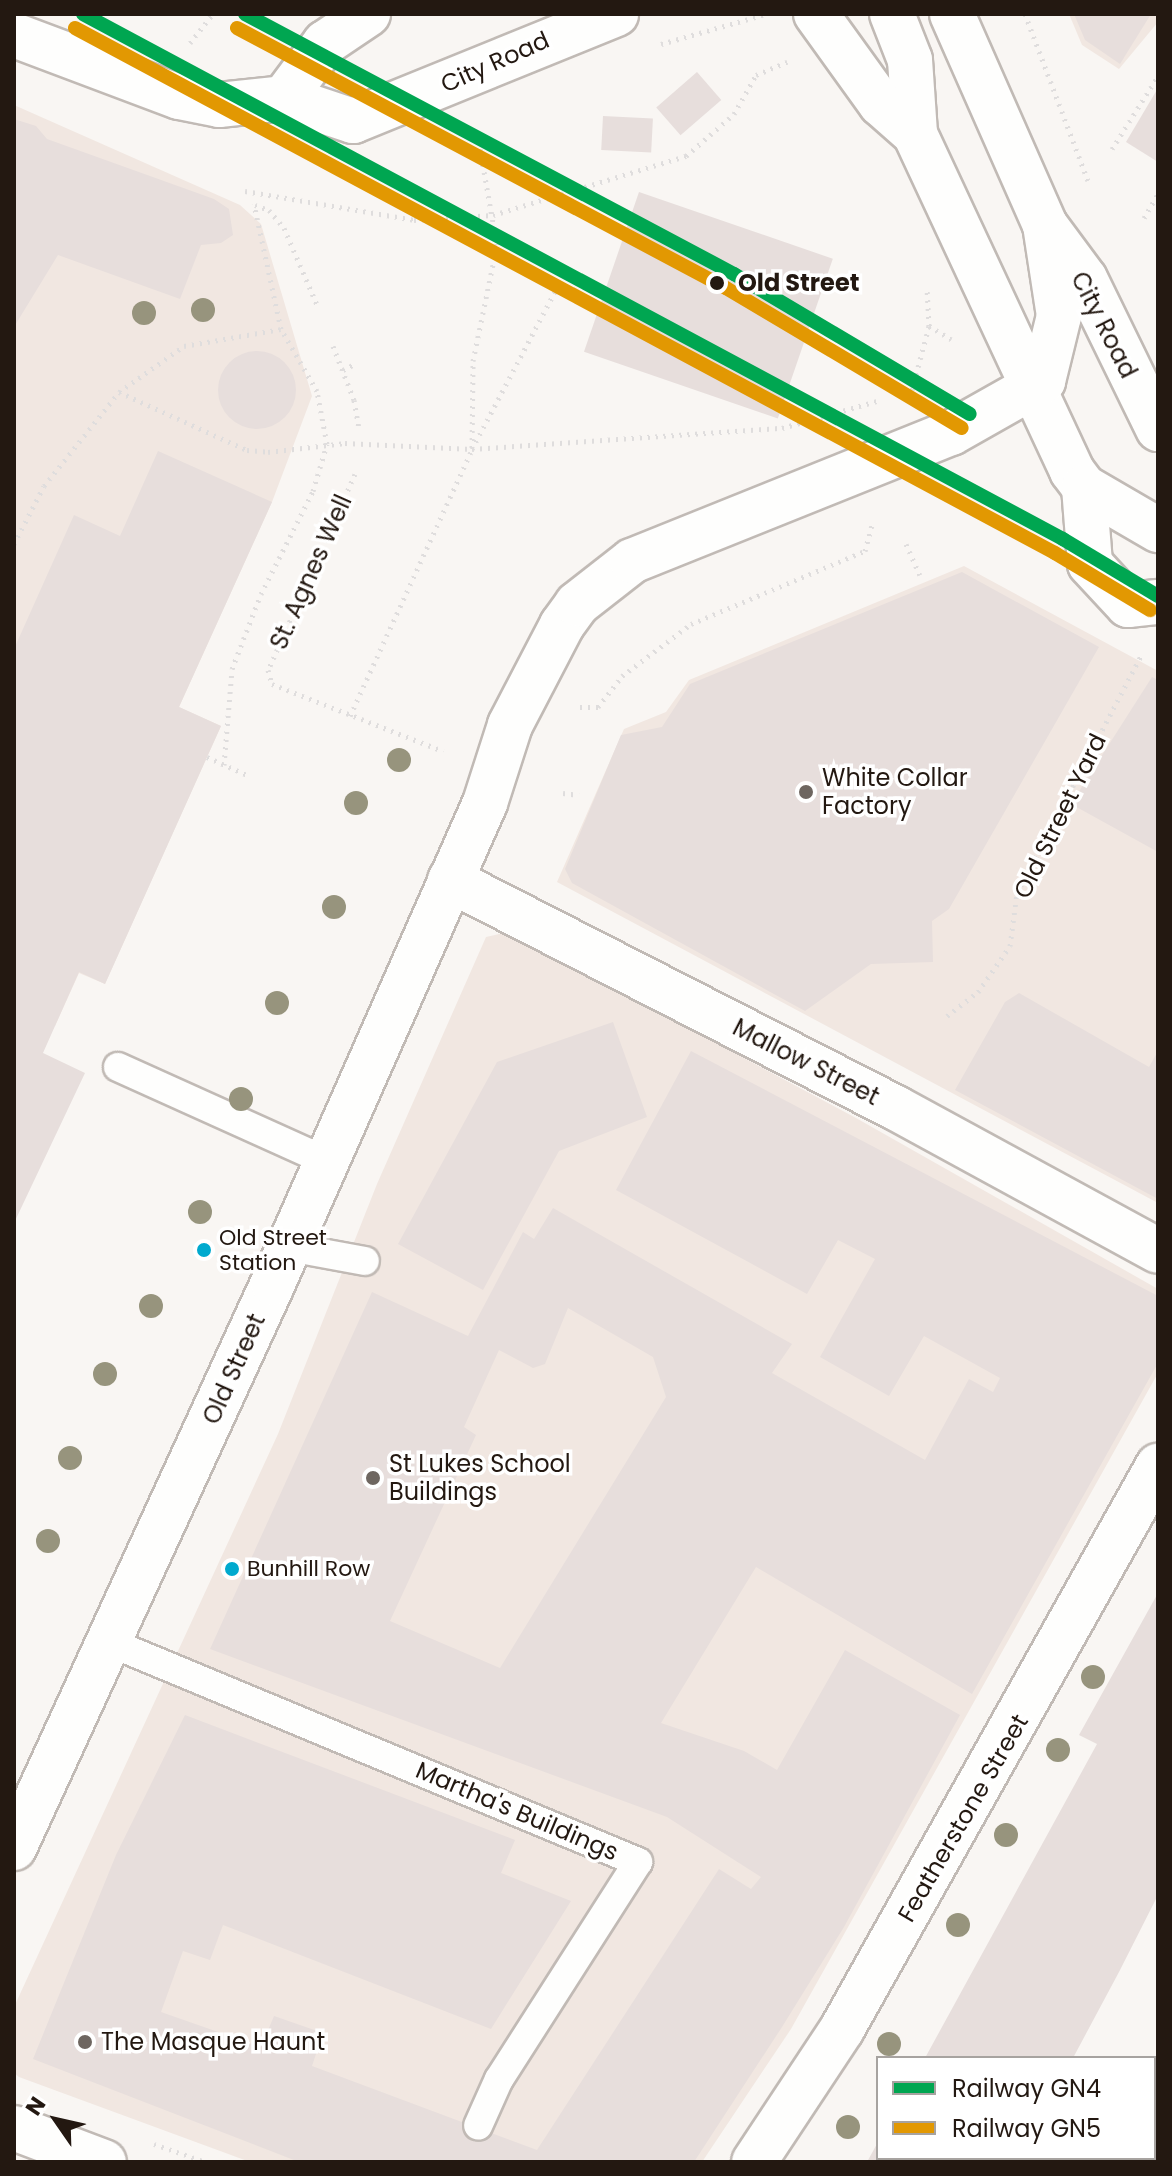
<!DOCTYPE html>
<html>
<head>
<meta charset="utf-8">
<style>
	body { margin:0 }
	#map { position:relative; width:1172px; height:2176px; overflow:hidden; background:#f9f6f3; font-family:Poppins,sans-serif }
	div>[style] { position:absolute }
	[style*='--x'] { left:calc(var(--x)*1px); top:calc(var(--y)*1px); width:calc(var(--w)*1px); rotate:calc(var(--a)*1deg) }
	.built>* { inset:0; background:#f1e7e1 }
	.building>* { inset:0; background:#e7dedc; transform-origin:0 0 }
	.round { border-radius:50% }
	.path>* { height:5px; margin-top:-2.5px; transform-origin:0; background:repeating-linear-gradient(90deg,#dfdddd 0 2px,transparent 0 8px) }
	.roads { filter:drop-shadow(2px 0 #c1bab5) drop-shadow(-2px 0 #c1bab5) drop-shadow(0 2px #c1bab5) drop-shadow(0 -2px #c1bab5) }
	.service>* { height:28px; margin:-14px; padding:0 14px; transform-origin:14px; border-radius:14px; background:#fefefd }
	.minor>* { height:44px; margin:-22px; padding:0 22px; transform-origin:22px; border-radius:22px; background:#fefefd }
	.secondary>* { height:44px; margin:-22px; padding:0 22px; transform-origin:22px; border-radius:22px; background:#fefefd }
	.primary>* { height:44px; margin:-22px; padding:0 22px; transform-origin:22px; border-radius:22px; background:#fefefd }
	.trunk>* { height:44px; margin:-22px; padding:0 22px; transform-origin:22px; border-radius:22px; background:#fefefd }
	.rail-1>* { height:14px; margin:-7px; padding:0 7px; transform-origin:7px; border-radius:7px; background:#00a651 }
	.rail-2>* { height:14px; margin:-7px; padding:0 7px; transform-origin:7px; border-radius:7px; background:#e29802 }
	.trees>* { width:24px; height:24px; margin:-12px; border-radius:50%; background:#97947d }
	.dots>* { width:22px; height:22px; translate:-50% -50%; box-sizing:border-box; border:4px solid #fff; border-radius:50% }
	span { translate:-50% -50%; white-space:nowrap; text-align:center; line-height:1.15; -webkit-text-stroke:7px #fff; paint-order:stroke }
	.bus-label { font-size:22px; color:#231811 }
	.left { translate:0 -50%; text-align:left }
	.street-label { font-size:24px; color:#231811 }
	.stop-label { font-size:24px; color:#231811; font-weight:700 }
	.poi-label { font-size:24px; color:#231811 }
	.frame { position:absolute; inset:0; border:16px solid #231811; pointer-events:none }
	.legend { position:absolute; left:876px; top:2056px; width:280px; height:104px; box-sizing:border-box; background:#fff; border:2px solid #a7a3a0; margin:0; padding:10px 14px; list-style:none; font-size:24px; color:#231811 }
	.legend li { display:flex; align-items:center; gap:16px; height:40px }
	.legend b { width:40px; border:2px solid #a7a3a0 }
	.north { position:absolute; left:16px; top:2080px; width:80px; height:80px; -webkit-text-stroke:6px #fff; paint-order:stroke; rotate:304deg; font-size:22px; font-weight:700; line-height:32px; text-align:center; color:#231811 }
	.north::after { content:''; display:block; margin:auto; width:28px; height:36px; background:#231811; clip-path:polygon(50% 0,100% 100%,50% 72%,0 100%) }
</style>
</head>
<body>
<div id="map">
	<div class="built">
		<div style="clip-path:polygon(1069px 14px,1158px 14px,1158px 22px,1119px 69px,1082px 45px)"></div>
		<div style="clip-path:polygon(14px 105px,240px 205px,261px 224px,312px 396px,272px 502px,179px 707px,221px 726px,105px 984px,79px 973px,55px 1026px,14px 1007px)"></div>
		<div style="clip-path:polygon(964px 566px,1158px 671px,1158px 1203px,557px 882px,624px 729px,666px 712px,689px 680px)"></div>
		<div style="clip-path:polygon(508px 932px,856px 1118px,1158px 1289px,1158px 1373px,791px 2029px,702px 2162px,250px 2162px,19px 2077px,14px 2073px,14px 2007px,278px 1434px,377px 1184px,486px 937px)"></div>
	</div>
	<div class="building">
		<div style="clip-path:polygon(1074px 14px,1151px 14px,1120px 64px,1085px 40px)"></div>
		<div style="left:697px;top:72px;width:37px;height:54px;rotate:49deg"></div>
		<div style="clip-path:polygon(1158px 88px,1158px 162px,1126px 142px)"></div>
		<div style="left:603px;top:116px;width:50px;height:34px;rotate:3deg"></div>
		<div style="clip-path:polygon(14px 119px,36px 126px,47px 139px,214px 199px,229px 209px,233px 235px,221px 243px,201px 245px,180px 299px,58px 255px,14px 327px)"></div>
		<div style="left:639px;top:192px;width:205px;height:169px;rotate:19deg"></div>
		<div class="round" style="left:218px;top:351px;width:78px;height:78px"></div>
		<div style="clip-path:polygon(158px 451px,272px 502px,179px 707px,221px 726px,105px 984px,79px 972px,43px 1053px,85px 1073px,14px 1223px,14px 649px,74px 515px,120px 536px)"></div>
		<div style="clip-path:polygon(962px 572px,1099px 647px,949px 909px,932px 921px,933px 962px,871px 964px,805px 1011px,572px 883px,565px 869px,621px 735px,662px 727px,690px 684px)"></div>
		<div style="clip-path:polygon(1152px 677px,1158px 680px,1158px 852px,1071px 804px)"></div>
		<div style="clip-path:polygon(1019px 993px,1149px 1067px,1158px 1051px,1158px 1199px,955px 1090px,1005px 1002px)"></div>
		<div style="clip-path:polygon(613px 1022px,647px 1117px,559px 1151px,483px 1290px,398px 1244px,497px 1062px)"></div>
		<div style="clip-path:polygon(evenodd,691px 1051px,1158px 1296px,1158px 1363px,972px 1694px,756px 1567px,661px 1723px,744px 1751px,777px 1770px,845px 1650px,960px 1715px,844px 1927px,782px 2027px,694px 2162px,299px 2162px,33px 2059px,116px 1855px,185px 1715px,515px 1840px,501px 1873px,571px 1901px,491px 2029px,223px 1925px,210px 1960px,183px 1951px,161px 2012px,261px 2047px,274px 2016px,323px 2033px,312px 2066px,537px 2150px,719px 1869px,751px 1889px,761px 1877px,667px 1817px,210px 1649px,372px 1292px,468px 1336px,523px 1232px,534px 1239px,553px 1208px,792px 1344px,772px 1373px,925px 1460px,969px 1379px,993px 1392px,1000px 1378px,924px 1336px,889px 1396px,820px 1357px,875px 1259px,838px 1240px,807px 1294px,616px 1190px,691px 1051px,568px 1308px,653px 1357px,666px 1397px,500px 1668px,390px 1621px,476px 1435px,464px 1427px,499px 1350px,533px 1368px,545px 1364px,568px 1308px)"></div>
		<div style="clip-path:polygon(1158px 1593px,1158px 1895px,1119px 1972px,1073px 2058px,925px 2058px,1097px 1744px,1079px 1735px)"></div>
		<div style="clip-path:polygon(878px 2142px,878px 2158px,971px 2158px,867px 2162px)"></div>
	</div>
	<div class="path">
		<div style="--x:1025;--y:14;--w:178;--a:69.3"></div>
		<div style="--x:190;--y:43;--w:37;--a:-52"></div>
		<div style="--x:661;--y:44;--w:106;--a:-15.9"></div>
		<div style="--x:1112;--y:149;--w:86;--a:-57.8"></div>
		<div style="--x:245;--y:191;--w:171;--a:9.7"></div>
		<div style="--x:414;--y:220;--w:79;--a:-3.6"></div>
		<div style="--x:493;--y:215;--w:202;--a:-17"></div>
		<div style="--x:686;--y:156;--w:64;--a:-41.2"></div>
		<div style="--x:734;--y:114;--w:45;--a:-60.6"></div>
		<div style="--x:756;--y:75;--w:34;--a:-23"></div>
		<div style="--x:255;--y:205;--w:15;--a:20"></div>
		<div style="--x:269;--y:210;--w:23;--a:50"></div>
		<div style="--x:284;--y:228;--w:86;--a:66.7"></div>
		<div style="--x:1144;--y:218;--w:28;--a:-60"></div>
		<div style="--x:929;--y:326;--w:26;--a:31"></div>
		<div style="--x:333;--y:346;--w:58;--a:68.7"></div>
		<div style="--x:354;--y:400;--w:29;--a:80"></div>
		<div style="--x:343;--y:370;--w:11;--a:-27"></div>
		<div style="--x:912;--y:390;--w:66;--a:-75.1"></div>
		<div style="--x:929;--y:326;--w:36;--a:-93"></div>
		<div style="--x:119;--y:392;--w:141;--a:24.4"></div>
		<div style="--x:247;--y:450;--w:21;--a:5"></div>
		<div style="--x:268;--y:452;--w:78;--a:-6.7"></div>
		<div style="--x:345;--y:443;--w:127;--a:2.7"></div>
		<div style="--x:472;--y:449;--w:311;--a:-3.9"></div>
		<div style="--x:782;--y:428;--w:102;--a:-15.9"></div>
		<div style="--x:472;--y:448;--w:87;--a:-89.3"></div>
		<div style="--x:473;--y:361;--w:118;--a:-78.3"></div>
		<div style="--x:497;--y:245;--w:104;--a:-100"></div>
		<div style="--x:355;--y:474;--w:214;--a:113.9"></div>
		<div style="--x:268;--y:670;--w:15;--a:74"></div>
		<div style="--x:272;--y:684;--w:184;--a:21.4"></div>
		<div style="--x:14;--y:544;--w:65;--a:-62.7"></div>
		<div style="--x:44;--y:486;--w:120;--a:-51.4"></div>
		<div style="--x:119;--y:392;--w:80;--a:-35.3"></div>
		<div style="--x:184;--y:346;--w:98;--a:-9.9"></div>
		<div style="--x:906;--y:544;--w:34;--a:66"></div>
		<div style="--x:580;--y:707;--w:18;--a:0"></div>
		<div style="--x:598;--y:707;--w:39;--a:-52"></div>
		<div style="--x:622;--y:676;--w:86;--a:-37"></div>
		<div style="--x:691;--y:624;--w:189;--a:-22.8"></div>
		<div style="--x:865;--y:551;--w:30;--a:-75"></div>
		<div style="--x:350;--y:716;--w:294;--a:-65.4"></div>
		<div style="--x:472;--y:449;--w:180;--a:-62.2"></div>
		<div style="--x:207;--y:757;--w:44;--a:24.2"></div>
		<div style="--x:224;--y:765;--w:96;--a:-85.2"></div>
		<div style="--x:232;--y:669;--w:80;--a:-68.9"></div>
		<div style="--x:261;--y:594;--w:115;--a:-63.2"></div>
		<div style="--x:313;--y:491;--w:49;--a:-73.4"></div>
		<div style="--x:327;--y:444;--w:54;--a:-100.7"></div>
		<div style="--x:317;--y:391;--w:72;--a:-120.1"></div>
		<div style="--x:281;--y:329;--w:128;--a:-102.2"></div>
		<div style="--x:563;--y:793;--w:16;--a:7"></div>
		<div style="--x:947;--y:1016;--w:39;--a:-38"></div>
		<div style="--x:978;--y:992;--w:56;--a:-55.2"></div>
		<div style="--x:1010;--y:946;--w:53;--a:-82.5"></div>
		<div style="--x:1017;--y:893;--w:267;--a:-62.4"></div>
		<div style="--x:154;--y:2144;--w:55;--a:19.1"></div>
	</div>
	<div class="roads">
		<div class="service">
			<div style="--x:118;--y:1067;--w:228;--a:24.3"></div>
			<div style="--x:289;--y:1247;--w:77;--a:10.4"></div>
			<div style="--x:109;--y:1642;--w:573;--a:22.58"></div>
			<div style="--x:638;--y:1862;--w:258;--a:122.6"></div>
			<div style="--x:499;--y:2079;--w:51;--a:114.1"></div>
		</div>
		<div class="minor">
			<div style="--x:450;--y:880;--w:501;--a:27.08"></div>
			<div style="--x:896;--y:1108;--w:298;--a:28.6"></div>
			<div style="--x:754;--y:2162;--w:159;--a:-56.5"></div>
			<div style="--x:842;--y:2029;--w:646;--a:-60.7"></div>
		</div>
		<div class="secondary">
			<div style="--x:14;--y:2128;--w:96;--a:20.7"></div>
		</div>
		<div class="primary">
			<div style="--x:892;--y:14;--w:49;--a:68.6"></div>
			<div style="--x:910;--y:60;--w:74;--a:86.1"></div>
			<div style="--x:915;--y:134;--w:372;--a:65"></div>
			<div style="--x:1072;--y:471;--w:20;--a:53"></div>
			<div style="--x:1084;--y:487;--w:86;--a:30.2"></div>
			<div style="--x:952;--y:14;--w:231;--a:66.2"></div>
			<div style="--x:1045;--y:225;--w:67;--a:53.5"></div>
			<div style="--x:1085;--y:279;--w:167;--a:64"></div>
			<div style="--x:1084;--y:487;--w:77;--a:85.5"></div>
			<div style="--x:1090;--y:564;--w:56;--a:47.2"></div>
			<div style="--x:1128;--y:605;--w:30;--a:-6"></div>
			<div style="--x:14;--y:1848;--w:622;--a:-65.37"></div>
			<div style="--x:273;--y:1283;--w:525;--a:-66.17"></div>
			<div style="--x:485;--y:803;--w:82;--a:-72.2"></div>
			<div style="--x:510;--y:725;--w:113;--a:-62.5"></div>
			<div style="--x:562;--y:625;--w:26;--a:-54"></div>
			<div style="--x:577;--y:604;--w:70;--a:-38"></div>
			<div style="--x:632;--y:561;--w:344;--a:-21.9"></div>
			<div style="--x:951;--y:433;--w:106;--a:-29.5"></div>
			<div style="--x:1043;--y:381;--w:67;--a:-76.2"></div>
			<div style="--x:1059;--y:316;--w:92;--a:-98.7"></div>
		</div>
		<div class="trunk">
			<div style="--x:816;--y:14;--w:111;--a:54.2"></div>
			<div style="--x:881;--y:104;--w:45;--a:41.4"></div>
			<div style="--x:14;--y:35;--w:176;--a:20.6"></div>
			<div style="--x:179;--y:97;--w:41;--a:11.3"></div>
			<div style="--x:219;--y:105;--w:65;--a:-6.1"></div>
			<div style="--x:284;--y:98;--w:73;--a:18.4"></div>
			<div style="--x:353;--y:121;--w:284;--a:-22.1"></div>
			<div style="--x:284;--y:98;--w:69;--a:-53.3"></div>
			<div style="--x:325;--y:43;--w:52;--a:-34"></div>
		</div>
	</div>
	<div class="rail-1">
		<div style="--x:83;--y:14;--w:1112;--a:28.18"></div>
		<div style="--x:1063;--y:539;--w:111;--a:31"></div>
		<div style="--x:245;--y:14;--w:554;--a:28"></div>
		<div style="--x:734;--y:274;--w:274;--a:30.7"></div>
	</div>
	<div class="rail-2">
		<div style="--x:75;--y:28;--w:1112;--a:28.18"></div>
		<div style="--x:1055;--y:553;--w:111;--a:31"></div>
		<div style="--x:237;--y:28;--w:554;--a:28"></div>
		<div style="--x:726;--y:288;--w:274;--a:30.7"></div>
	</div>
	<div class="trees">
		<div style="left:203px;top:310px"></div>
		<div style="left:144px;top:313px"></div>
		<div style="left:399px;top:760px"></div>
		<div style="left:356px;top:803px"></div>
		<div style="left:334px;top:907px"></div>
		<div style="left:277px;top:1003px"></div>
		<div style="left:241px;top:1099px"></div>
		<div style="left:200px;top:1212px"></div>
		<div style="left:151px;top:1306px"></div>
		<div style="left:105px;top:1374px"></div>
		<div style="left:70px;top:1458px"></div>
		<div style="left:48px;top:1541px"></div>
		<div style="left:1093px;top:1677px"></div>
		<div style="left:1058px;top:1750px"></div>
		<div style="left:1006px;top:1835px"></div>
		<div style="left:958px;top:1925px"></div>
		<div style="left:889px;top:2044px"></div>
		<div style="left:848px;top:2127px"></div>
	</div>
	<div class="dots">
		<div style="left:717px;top:283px;background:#231811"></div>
		<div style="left:806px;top:792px;background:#6e6660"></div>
		<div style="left:204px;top:1250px;background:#00a9ce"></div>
		<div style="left:373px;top:1478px;background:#6e6660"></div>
		<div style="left:232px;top:1569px;background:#00a9ce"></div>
		<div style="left:85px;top:2042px;background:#6e6660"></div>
	</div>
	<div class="bus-label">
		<span class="left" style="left:219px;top:1250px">Old Street<br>Station</span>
		<span class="left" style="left:247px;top:1569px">Bunhill Row</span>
	</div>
	<div class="street-label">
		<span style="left:495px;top:62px;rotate:-24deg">City Road</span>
		<span style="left:1104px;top:325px;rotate:63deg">City Road</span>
		<span style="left:311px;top:572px;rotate:-66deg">St. Agnes Well</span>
		<span style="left:1060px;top:816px;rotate:-64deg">Old Street Yard</span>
		<span style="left:806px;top:1062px;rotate:27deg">Mallow Street</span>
		<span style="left:234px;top:1369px;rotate:-66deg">Old Street</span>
		<span style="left:517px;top:1811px;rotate:23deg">Martha's Buildings</span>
		<span style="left:963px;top:1818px;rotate:-60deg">Featherstone Street</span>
	</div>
	<div class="stop-label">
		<span class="left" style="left:738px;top:283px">Old Street</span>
	</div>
	<div class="poi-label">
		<span class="left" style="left:822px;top:792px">White Collar<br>Factory</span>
		<span class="left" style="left:389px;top:1478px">St Lukes School<br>Buildings</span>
		<span class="left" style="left:101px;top:2042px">The Masque Haunt</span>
	</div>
	<div class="frame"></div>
	<ul class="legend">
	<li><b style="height:10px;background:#00a651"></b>Railway GN4</li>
	<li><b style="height:10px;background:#e29802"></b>Railway GN5</li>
	</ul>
	<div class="north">N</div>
</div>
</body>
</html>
